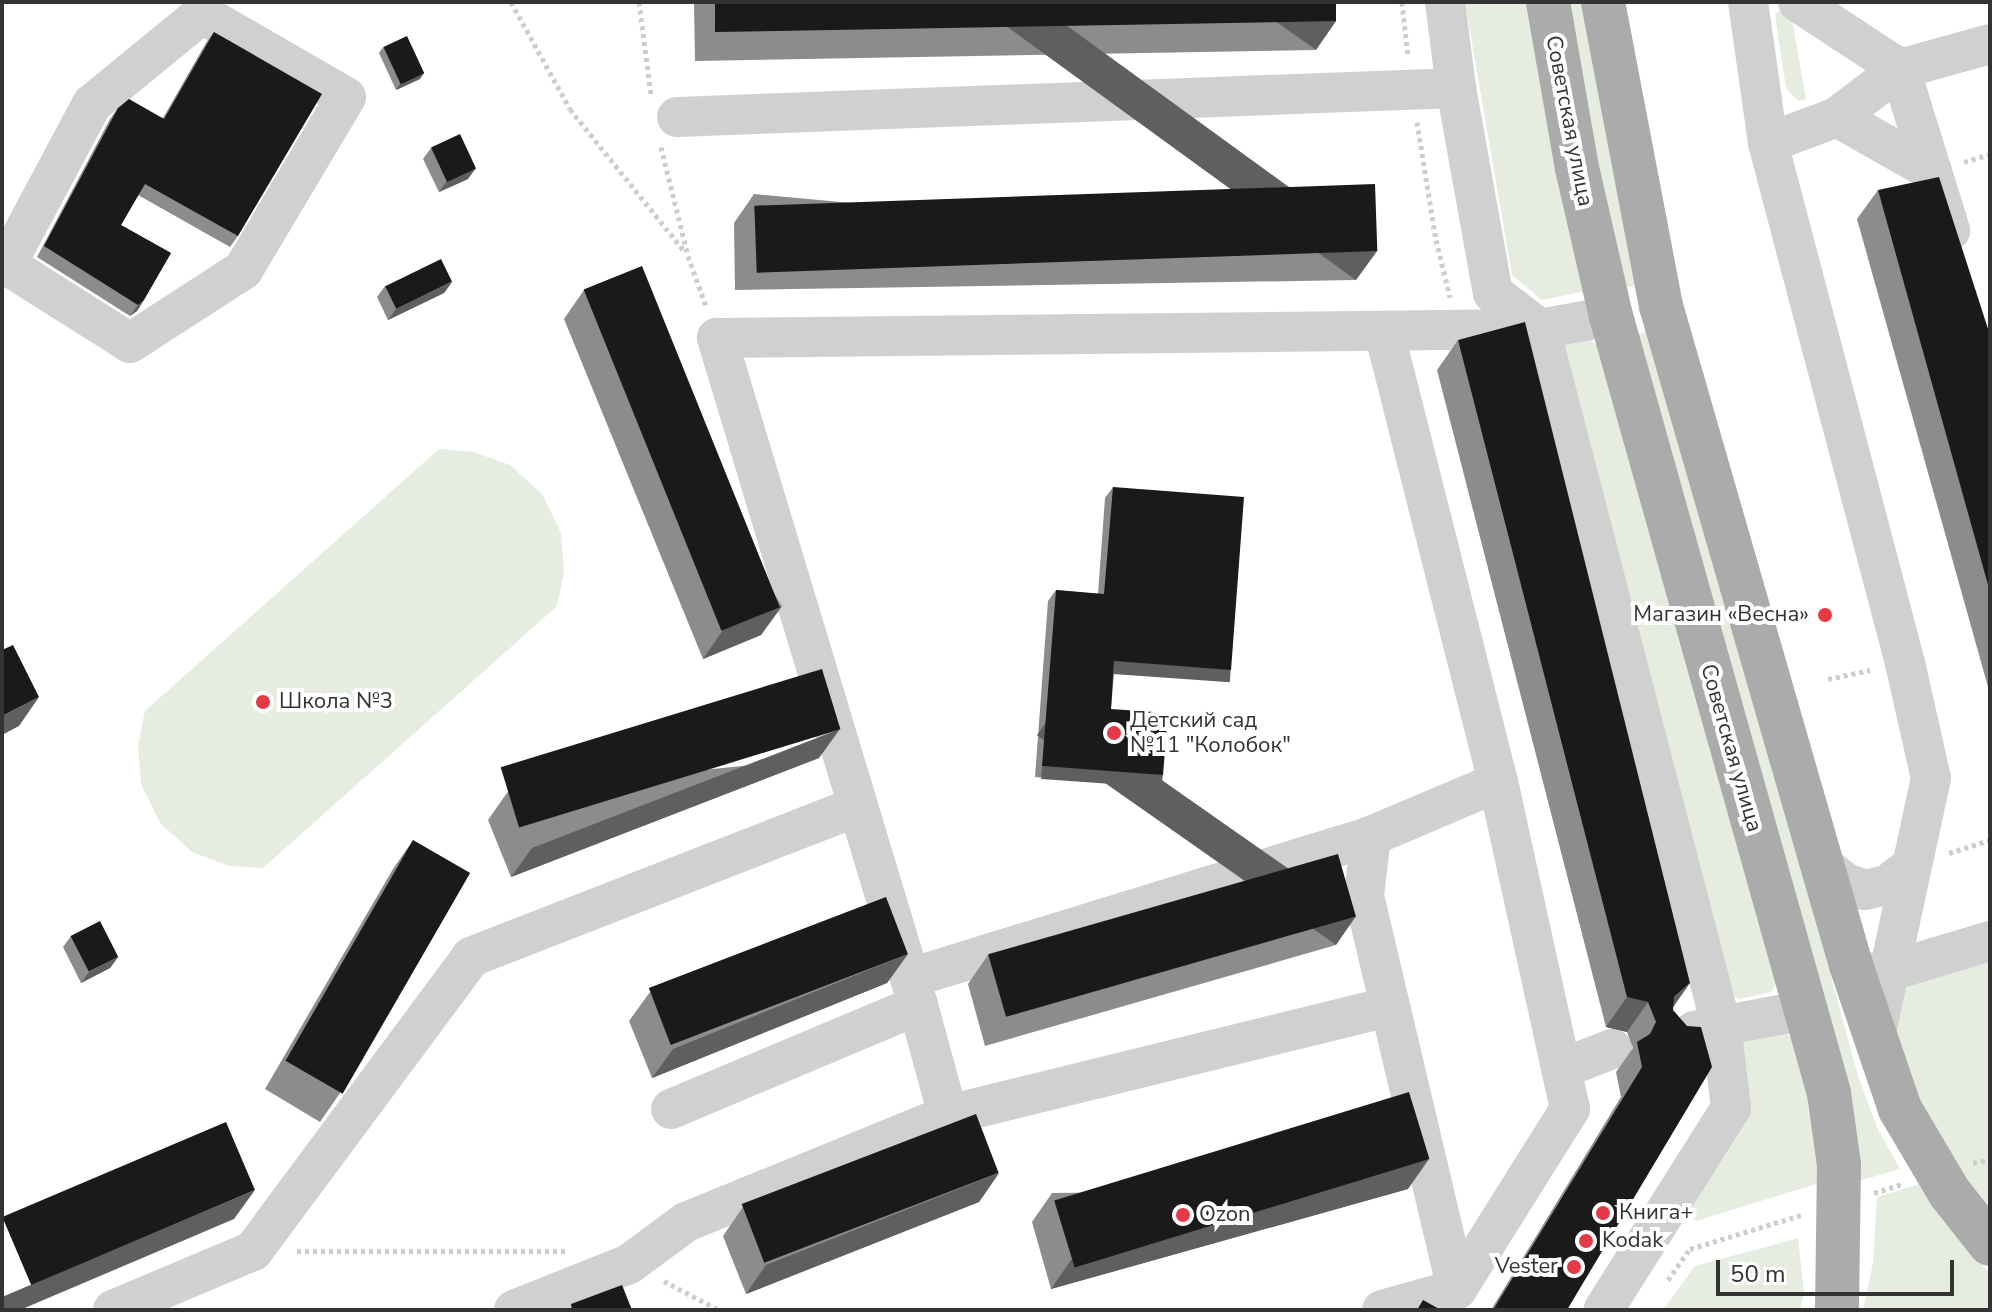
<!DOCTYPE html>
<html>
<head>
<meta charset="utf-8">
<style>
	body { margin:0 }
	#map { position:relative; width:1992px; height:1312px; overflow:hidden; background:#fff; font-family:"Nunito Sans",sans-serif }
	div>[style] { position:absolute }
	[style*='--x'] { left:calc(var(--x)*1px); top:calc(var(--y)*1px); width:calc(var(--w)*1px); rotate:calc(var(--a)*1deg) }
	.green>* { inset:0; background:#e6ecdf }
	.path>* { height:5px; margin-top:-2.5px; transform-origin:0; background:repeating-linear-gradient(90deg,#cdcdcd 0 4px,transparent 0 8px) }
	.minor>* { height:40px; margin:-20px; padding:0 20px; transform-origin:20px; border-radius:20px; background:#d0d0d0 }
	.major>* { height:44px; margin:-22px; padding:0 22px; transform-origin:22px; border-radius:22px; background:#ababab }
	.wall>* { inset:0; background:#8c8c8c }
	.shaded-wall>* { inset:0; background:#5f5f5f; transform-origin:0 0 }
	.building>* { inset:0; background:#1a1a1a; transform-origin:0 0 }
	.dots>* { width:22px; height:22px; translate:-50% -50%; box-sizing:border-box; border:4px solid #fff; border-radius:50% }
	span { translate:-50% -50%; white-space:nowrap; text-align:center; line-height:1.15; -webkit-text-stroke:8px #fff; paint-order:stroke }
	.street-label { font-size:22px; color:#333 }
	.poi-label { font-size:22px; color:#333 }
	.right { translate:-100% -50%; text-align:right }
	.left { translate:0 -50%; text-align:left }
	.frame { position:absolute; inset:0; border:4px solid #333; pointer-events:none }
	.scale { position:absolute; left:1716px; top:1260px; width:238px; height:36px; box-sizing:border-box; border:4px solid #333; border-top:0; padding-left:10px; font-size:24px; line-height:28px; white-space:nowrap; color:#333; -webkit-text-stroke:6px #fff; paint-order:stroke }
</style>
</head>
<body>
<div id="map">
	<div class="green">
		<div style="clip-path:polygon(1465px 2px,1536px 2px,1590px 290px,1542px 300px,1512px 275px)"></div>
		<div style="clip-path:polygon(1567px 2px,1584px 2px,1640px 284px,1624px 288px,1595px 165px)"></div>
		<div style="clip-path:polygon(1789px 2px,1806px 99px,1798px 101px,1786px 88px,1775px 15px)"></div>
		<div style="clip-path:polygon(1655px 330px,1858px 1076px,1877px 1127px,1900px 1169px,1855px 1182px,1633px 335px)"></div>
		<div style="clip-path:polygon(1585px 335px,1610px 357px,1781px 970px,1772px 992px,1739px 999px,1723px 988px,1554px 343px)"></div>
		<div style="clip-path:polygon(439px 449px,473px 452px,510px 465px,542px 494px,561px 533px,564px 572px,557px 606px,263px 868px,229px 866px,192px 852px,160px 823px,141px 784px,138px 745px,145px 711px)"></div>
		<div style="clip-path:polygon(1990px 960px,1990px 1216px,1893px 1061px,1894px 977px)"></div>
		<div style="clip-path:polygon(1785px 1032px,1805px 1049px,1819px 1183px,1696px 1221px,1686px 1210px,1743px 1042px)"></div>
		<div style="clip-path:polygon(1922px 1183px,1965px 1247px,1990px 1273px,1990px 1310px,1863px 1310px,1873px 1263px,1877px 1197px)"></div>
		<div style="clip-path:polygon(1798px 1238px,1804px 1293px,1800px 1310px,1663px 1310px,1695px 1266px)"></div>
	</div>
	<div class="path">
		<div style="--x:511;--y:2;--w:122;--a:61.1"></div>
		<div style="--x:570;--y:109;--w:184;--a:51.2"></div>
		<div style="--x:639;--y:2;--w:93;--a:82.6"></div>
		<div style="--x:1402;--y:2;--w:55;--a:83.8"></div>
		<div style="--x:1417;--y:122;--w:120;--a:80.9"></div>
		<div style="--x:1436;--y:240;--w:59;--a:76.2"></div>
		<div style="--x:661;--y:147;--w:112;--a:76.1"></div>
		<div style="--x:688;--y:256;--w:53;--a:70.2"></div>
		<div style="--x:1964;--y:162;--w:27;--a:-17"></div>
		<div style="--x:1828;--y:679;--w:43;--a:-12.1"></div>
		<div style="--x:1949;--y:853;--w:43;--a:-17.6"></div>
		<div style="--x:1973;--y:1163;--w:17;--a:-13"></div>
		<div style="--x:1874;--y:1193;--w:29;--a:-18"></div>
		<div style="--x:297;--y:1251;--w:270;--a:0"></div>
		<div style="--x:1668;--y:1280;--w:38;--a:-55"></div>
		<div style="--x:1690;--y:1249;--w:116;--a:-17"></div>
		<div style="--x:664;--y:1281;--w:62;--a:27.8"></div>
	</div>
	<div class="minor">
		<div style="--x:1445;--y:2;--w:87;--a:82.7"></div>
		<div style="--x:1456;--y:88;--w:208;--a:79.8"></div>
		<div style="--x:1493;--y:293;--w:59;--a:37.5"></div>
		<div style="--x:1540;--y:329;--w:719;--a:75.42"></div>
		<div style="--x:1721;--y:1025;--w:84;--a:83.1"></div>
		<div style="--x:1731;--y:1108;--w:238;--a:122.3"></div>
		<div style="--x:1748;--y:2;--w:142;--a:81.9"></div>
		<div style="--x:1768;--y:143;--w:538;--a:75.24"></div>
		<div style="--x:1905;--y:663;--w:118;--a:77.3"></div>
		<div style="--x:1931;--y:778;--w:264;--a:102.2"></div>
		<div style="--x:1798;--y:2;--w:122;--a:33.3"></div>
		<div style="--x:1900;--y:69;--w:169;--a:72.7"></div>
		<div style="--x:677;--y:117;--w:780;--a:-2.13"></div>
		<div style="--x:1837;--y:117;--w:109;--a:29.6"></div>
		<div style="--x:1768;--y:143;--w:74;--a:-20.6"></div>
		<div style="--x:1837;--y:117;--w:79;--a:-37.3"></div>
		<div style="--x:1900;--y:69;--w:93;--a:-15.5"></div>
		<div style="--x:2;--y:262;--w:151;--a:32.3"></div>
		<div style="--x:130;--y:343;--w:135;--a:-32.9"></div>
		<div style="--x:243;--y:270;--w:201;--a:-59.2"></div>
		<div style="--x:346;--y:97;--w:166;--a:-150"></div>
		<div style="--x:202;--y:14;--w:142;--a:140.7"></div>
		<div style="--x:92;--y:104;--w:183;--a:118.1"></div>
		<div style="--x:1371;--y:836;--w:60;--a:96.7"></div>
		<div style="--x:1364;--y:896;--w:404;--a:76.7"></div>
		<div style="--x:1824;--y:866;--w:28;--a:38"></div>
		<div style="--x:1846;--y:883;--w:20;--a:20"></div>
		<div style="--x:1865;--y:890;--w:23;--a:-13"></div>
		<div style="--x:1887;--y:885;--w:31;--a:-38"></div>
		<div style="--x:1869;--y:973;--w:21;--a:-5"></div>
		<div style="--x:1890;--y:971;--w:104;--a:-16.7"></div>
		<div style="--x:910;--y:978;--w:482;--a:-17.1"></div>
		<div style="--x:1371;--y:836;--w:138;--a:-23"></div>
		<div style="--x:1694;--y:1031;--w:113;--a:-10.7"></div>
		<div style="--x:1563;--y:1068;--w:53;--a:-21.2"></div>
		<div style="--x:671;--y:1109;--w:268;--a:-22.8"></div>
		<div style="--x:948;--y:1115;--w:454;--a:-13.8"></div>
		<div style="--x:113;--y:1310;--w:152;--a:-22.9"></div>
		<div style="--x:253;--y:1251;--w:366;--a:-53.4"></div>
		<div style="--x:471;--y:957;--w:415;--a:-21.3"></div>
		<div style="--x:514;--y:1310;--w:124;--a:-21.8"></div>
		<div style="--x:629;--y:1264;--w:71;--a:-36.4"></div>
		<div style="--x:686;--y:1222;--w:283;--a:-22.2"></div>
		<div style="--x:948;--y:1115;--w:114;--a:-105.3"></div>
		<div style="--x:918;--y:1005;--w:697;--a:-106.77"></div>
		<div style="--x:717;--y:338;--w:823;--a:-0.63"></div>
		<div style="--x:1540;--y:329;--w:72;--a:-10.4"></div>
		<div style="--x:1382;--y:1310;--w:78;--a:-15.6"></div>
		<div style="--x:1457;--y:1289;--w:213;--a:-57.9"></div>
		<div style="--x:1570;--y:1109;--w:335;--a:-102.4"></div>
		<div style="--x:1498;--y:782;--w:465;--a:-104.2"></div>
	</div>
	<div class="major">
		<div style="--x:1548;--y:2;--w:169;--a:80.1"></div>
		<div style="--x:1577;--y:168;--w:152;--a:77.1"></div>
		<div style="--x:1611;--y:316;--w:807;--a:74.33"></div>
		<div style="--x:1829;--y:1093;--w:73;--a:82.1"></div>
		<div style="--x:1839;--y:1165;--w:145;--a:90.8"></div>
		<div style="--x:1603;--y:2;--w:309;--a:79.2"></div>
		<div style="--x:1661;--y:306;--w:686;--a:73.92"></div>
		<div style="--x:1851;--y:965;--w:152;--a:71.2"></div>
		<div style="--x:1900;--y:1109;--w:96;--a:59.4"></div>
		<div style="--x:1949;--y:1192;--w:66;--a:51.7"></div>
	</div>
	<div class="wall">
		<div style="clip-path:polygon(694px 2px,1336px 2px,1336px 21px,1316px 50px,695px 61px)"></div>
		<div style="clip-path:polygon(214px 32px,238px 236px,230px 247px,138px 195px,121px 225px,171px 253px,137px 311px,130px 316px,37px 257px,110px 119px,118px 108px,163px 118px,206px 43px)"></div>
		<div style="clip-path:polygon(383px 47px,420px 79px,396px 90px,379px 53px)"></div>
		<div style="clip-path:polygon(431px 148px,468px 179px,439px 192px,423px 159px)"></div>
		<div style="clip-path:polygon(1878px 190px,1990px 335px,1990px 694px,1857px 219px)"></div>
		<div style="clip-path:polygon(754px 194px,1377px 251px,1356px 280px,735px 290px,734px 223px)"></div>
		<div style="clip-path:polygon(452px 282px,444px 293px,388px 320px,377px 297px,385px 286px)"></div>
		<div style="clip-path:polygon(584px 290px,782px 606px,761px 635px,703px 659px,564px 319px)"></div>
		<div style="clip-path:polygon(1458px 340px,1673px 1007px,1567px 1310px,1491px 1310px,1621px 1097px,1616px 1072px,1633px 1048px,1627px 1032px,1606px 1027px,1437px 370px)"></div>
		<div style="clip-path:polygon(1113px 487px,1223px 681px,1114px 673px,1111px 709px,1155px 786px,1035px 777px,1048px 601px,1056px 590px,1098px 594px,1105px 498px)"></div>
		<div style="clip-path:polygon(819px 758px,511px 877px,488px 820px,509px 790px)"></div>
		<div style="clip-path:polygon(413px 840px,340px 1093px,320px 1122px,265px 1089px,393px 869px)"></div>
		<div style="clip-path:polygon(1356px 916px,1336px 945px,985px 1046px,968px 984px,988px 955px)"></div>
		<div style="clip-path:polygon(71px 936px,118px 957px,110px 968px,81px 983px,63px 947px)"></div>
		<div style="clip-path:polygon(908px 954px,887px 983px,652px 1078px,629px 1021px,650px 992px)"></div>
		<div style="clip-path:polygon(999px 1173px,979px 1202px,746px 1294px,723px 1236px,743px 1207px)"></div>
		<div style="clip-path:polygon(1408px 1189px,1051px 1289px,1032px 1222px,1052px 1193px)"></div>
	</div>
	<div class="shaded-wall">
		<div style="left:1336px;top:21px;width:35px;height:621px;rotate:125deg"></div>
		<div style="clip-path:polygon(424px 73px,420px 79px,396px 90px,400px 84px)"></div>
		<div style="clip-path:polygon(476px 168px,468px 179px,439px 192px,447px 181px)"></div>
		<div style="left:1377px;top:251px;width:36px;height:621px;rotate:126deg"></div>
		<div style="clip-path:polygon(452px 282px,444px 293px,388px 320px,396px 309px)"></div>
		<div style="clip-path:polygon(144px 300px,137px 311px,130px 316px,138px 305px)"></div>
		<div style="clip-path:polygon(782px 606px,761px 635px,703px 659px,723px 630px)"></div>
		<div style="left:1114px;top:661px;width:117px;height:13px;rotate:4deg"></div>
		<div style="clip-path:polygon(39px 697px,19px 726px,2px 735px,2px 716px)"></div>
		<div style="clip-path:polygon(840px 729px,819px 758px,511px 877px,532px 848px)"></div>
		<div style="left:1042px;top:766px;width:121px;height:13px;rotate:4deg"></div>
		<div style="left:1356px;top:916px;width:35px;height:365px;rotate:125deg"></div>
		<div style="clip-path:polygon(908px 954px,887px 983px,652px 1078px,673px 1049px)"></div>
		<div style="clip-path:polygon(118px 957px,110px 968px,81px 983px,89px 972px)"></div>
		<div style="clip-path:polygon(1690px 983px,1669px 1013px,1653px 1027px,1674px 997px)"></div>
		<div style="clip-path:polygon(1627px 997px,1648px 1002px,1627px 1032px,1606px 1027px)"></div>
		<div style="clip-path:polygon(1429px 1159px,1408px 1189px,1051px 1289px,1071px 1260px)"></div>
		<div style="clip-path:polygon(999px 1173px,979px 1202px,746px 1294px,766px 1265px)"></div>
		<div style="clip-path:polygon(255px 1190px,234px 1219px,20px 1310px,2px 1310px,2px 1297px)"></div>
	</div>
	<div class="building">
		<div style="clip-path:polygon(715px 2px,1336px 2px,1336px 21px,715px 32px)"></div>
		<div style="clip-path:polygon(214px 32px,322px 94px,238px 236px,145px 184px,121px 225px,171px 253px,144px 300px,138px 305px,44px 246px,118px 108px,129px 99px,164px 119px)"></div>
		<div style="left:407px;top:36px;width:41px;height:26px;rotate:65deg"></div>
		<div style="left:460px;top:134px;width:38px;height:32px;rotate:65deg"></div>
		<div style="clip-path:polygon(1939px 177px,1990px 335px,1990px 592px,1878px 190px)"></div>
		<div style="left:1375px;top:184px;width:67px;height:621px;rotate:88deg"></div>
		<div style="left:441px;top:259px;width:25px;height:62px;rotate:64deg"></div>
		<div style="left:642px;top:266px;width:368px;height:63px;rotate:68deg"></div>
		<div style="clip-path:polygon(1525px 322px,1690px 983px,1674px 997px,1673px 1010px,1687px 1026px,1701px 1027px,1712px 1067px,1567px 1310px,1493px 1310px,1642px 1067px,1637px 1042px,1650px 1034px,1656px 1022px,1648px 1002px,1627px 997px,1458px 340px)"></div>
		<div style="clip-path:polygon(1113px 487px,1244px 497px,1231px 670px,1114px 661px,1111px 709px,1168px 713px,1163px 775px,1042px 766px,1056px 590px,1104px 594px)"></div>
		<div style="clip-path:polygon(13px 645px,39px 697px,2px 716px,2px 650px)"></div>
		<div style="left:822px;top:669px;width:63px;height:336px;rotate:73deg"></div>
		<div style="left:413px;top:840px;width:66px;height:255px;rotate:30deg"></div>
		<div style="left:1338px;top:854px;width:65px;height:364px;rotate:74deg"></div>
		<div style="left:886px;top:897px;width:61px;height:254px;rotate:69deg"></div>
		<div style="left:100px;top:921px;width:40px;height:33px;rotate:63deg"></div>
		<div style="left:1409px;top:1092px;width:70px;height:371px;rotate:73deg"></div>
		<div style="left:976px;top:1114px;width:63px;height:251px;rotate:69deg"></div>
		<div style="left:226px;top:1122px;width:74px;height:243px;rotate:67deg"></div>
		<div style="clip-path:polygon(622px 1285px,632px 1310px,572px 1310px,571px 1304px)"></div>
		<div style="clip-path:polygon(1423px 1300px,1441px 1310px,1417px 1310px)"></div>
	</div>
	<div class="dots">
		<div style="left:1825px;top:615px;background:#e63946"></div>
		<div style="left:263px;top:702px;background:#e63946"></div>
		<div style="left:1114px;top:733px;background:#e63946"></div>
		<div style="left:1603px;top:1213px;background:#e63946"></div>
		<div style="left:1183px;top:1215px;background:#e63946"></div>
		<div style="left:1586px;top:1241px;background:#e63946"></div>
		<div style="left:1574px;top:1267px;background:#e63946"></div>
	</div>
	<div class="street-label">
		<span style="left:1569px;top:121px;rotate:79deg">Советская улица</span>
		<span style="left:1731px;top:748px;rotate:74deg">Советская улица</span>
	</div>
	<div class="poi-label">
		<span class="right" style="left:1809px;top:615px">Магазин «Весна»</span>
		<span class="left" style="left:279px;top:702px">Школа №3</span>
		<span class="left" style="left:1130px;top:733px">Детский сад<br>№11 "Колобок"</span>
		<span class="left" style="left:1619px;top:1213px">Книга+</span>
		<span class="left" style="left:1199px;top:1215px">Ozon</span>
		<span class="left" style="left:1602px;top:1241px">Kodak</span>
		<span class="right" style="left:1558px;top:1267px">Vester</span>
	</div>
	<div class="frame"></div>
	<div class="scale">50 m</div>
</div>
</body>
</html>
